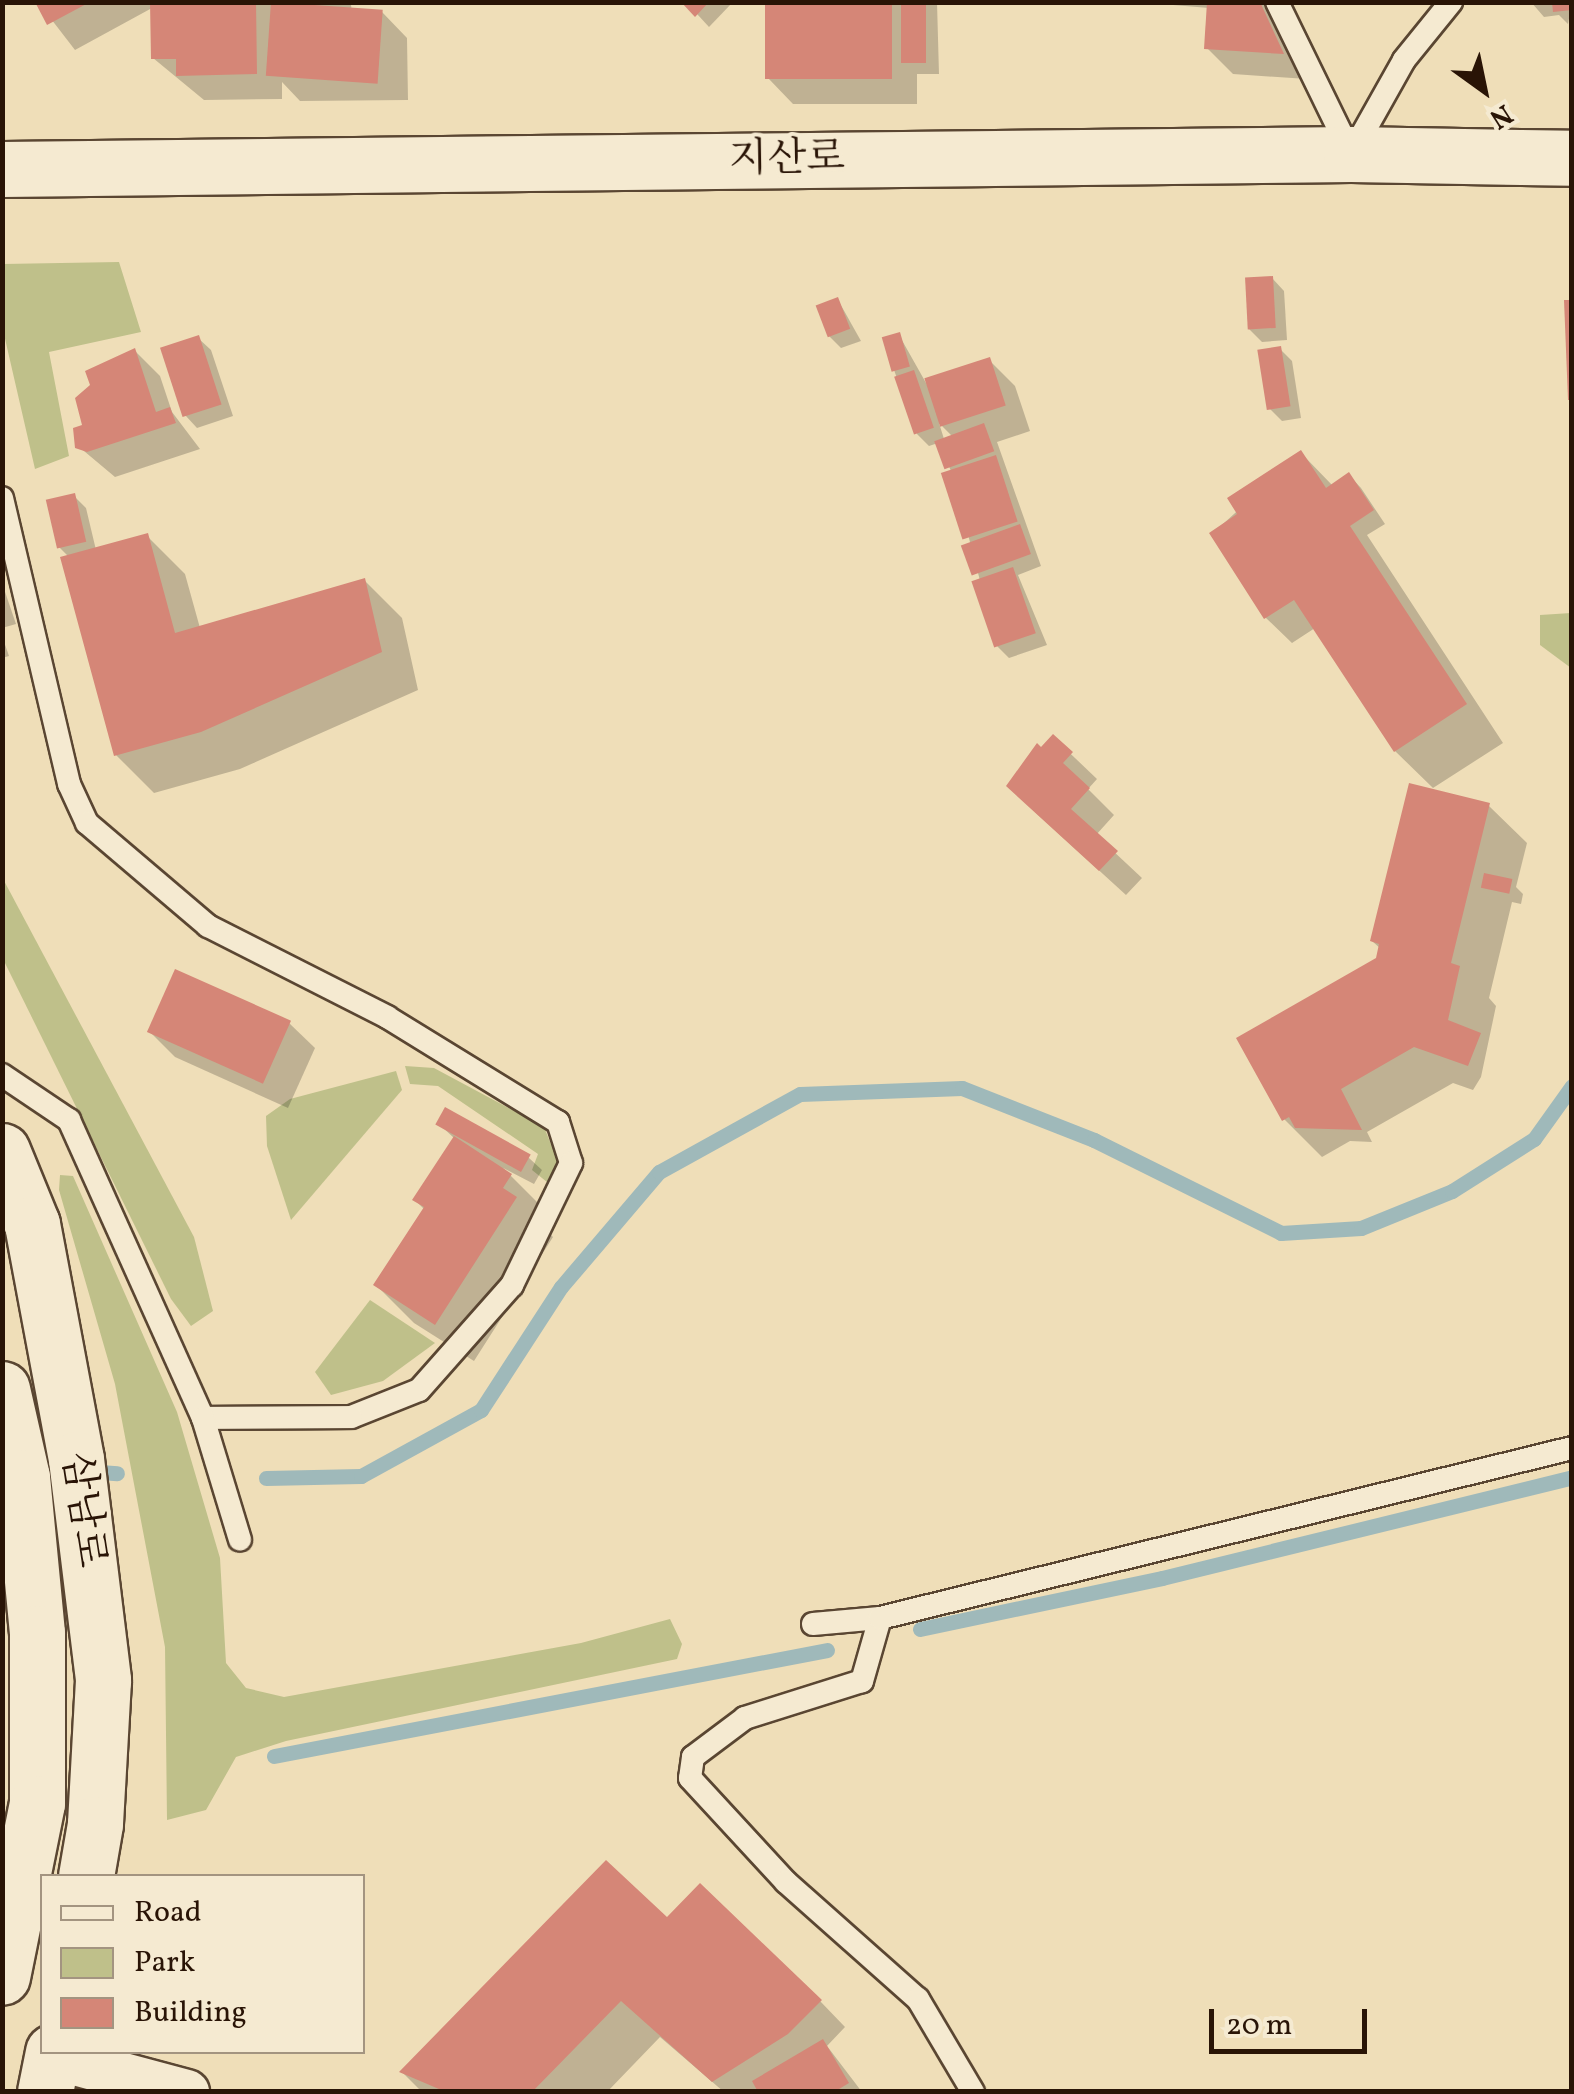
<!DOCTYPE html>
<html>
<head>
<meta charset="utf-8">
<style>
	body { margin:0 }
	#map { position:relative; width:1574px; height:2094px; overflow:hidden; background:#efdeb8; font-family:Vollkorn,"Noto Serif KR",serif }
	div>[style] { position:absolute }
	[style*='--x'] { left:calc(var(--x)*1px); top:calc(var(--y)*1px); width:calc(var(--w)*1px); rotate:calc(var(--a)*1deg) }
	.green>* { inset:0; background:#bfc08a }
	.shadow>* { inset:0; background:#0003 }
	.stream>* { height:15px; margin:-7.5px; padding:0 7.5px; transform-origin:7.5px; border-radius:7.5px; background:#9fb9ba }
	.building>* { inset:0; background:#d58677; transform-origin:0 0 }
	.roads { filter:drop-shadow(2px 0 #5a4632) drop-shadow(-2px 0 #5a4632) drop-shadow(0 2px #5a4632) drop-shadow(0 -2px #5a4632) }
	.service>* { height:22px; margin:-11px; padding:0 11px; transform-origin:11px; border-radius:11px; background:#f5ead1 }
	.minor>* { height:45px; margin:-22.5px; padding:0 22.5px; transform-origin:22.5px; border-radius:22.5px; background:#f5ead1 }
	.secondary>* { height:55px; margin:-27.5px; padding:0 27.5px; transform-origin:27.5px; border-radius:27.5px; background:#f5ead1 }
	span { translate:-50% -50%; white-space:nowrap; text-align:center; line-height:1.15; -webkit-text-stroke:8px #f5ead1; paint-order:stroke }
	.street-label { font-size:40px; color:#291406 }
	.frame { position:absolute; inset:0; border:5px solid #291406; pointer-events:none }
	.legend { position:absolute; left:40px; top:1874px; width:325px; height:180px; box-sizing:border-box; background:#f5ead1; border:2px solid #a39480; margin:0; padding:12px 18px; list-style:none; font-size:30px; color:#291406 }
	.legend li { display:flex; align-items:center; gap:20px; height:50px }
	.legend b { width:50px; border:2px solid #a39480 }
	.north { position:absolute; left:1434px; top:40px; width:100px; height:100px; -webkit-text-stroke:8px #f5ead1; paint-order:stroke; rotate:147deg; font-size:28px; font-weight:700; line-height:40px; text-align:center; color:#291406 }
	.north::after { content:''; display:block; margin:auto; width:35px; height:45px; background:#291406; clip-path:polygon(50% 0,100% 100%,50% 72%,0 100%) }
	.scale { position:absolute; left:1209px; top:2009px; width:158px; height:45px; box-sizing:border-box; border:5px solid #291406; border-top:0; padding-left:12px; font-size:30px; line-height:35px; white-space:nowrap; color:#291406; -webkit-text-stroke:8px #f5ead1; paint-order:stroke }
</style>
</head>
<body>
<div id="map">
	<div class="green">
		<div style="clip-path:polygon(119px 262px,141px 332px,49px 352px,69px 456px,35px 469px,3px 330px,3px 264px)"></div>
		<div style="clip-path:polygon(1571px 613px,1572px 613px,1571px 668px,1540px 645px,1540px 615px)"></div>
		<div style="clip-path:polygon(2px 877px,194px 1237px,213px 1311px,191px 1326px,171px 1299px,3px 959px)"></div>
		<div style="clip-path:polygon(405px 1066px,434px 1068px,544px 1127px,559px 1164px,547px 1182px,532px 1170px,538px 1154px,438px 1086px,410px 1084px)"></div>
		<div style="clip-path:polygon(396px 1071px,402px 1090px,291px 1220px,267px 1146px,266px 1116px,290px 1099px)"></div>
		<div style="clip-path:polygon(60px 1175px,73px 1176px,177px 1412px,220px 1558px,226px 1663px,246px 1688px,284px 1697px,581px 1643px,670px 1619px,682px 1644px,677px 1659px,286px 1741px,236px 1757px,206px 1810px,167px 1820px,165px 1647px,115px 1384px,59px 1190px)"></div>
		<div style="clip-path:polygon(370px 1300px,435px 1343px,383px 1381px,331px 1395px,315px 1372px)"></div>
	</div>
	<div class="shadow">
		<div style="clip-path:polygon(38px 2px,422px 2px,351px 5px,352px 12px,382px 12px,407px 38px,408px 100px,300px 101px,282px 82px,282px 99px,204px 100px,153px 58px,152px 8px,75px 50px)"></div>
		<div style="clip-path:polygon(686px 2px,733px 2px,709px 27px)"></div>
		<div style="clip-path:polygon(768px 2px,937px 2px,939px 74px,917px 74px,917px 104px,793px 104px,768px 78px)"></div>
		<div style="clip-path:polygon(1137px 2px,1279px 2px,1307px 79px,1233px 74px,1207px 48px,1209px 8px)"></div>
		<div style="clip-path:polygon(1572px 2px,1568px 24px,1559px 15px,1544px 17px,1531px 2px)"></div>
		<div style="clip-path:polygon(1272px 278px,1284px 291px,1287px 340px,1262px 342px,1249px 329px)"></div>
		<div style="clip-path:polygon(838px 300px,861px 341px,841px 348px,828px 335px)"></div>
		<div style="clip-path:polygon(evenodd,899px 335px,930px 390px,989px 360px,1015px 386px,1030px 431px,997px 442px,1041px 566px,1018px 575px,1047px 645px,1009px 658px,997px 646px,952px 473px,938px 443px,929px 446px,917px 434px,894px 370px,899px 335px,939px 423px,952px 436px,944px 439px,939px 423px)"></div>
		<div style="clip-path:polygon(198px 338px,211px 350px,233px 416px,197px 428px,185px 415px)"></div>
		<div style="clip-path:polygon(1280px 349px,1292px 361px,1301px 418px,1282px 421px,1269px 408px)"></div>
		<div style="clip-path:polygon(135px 351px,160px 376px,172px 412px,200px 449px,115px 477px,78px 446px)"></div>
		<div style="clip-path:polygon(1301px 453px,1333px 486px,1349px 475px,1361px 488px,1385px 524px,1367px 535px,1503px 743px,1433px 788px,1395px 751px,1315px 628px,1292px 643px,1266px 618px,1212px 534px)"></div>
		<div style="clip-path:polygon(74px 496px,86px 508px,96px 550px,147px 536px,185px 574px,200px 628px,364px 580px,402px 618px,418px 690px,240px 769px,154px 793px,116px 755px,69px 557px,59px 547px)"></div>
		<div style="clip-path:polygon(2px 583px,16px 624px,2px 628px)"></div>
		<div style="clip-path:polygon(2px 636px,9px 656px,2px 658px)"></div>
		<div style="clip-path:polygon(1053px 737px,1097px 779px,1088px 789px,1114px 815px,1096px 835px,1142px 878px,1126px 895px,1035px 812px)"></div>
		<div style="clip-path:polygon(1489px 806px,1527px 843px,1516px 887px,1523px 894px,1521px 904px,1512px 902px,1489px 998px,1496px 1006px,1481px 1077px,1473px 1090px,1453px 1083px,1367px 1132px,1372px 1142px,1350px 1141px,1322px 1157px,1284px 1119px,1378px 960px,1381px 949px,1372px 941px)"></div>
		<div style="clip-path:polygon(289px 1023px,315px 1048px,288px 1108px,175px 1057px,149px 1031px)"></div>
		<div style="clip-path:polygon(438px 1123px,529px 1158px,542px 1170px,534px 1184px,503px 1168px,548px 1213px,541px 1225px,553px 1237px,474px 1361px,414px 1323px,376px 1285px,425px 1210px,415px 1200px,455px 1139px)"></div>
		<div style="clip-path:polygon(697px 1950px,820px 2001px,845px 2027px,827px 2046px,862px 2092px,724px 2092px,660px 2037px,607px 2092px,422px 2092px,402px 2072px)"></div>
	</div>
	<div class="stream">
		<div style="--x:86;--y:1471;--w:31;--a:4"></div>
		<div style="--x:266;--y:1478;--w:95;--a:-1.2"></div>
		<div style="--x:361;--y:1476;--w:137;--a:-28.8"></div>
		<div style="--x:481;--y:1410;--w:147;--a:-57"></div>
		<div style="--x:561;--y:1287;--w:151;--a:-49.6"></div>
		<div style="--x:659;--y:1172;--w:161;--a:-29"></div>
		<div style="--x:800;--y:1094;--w:162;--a:-2.1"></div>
		<div style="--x:962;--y:1088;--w:142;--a:21.5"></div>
		<div style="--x:1094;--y:1140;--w:209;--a:26.4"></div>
		<div style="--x:1281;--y:1233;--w:80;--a:-3.6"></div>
		<div style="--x:1361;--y:1228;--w:98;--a:-22.1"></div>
		<div style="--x:1452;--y:1191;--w:97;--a:-32.4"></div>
		<div style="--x:1534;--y:1139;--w:65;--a:-54.4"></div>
		<div style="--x:920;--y:1629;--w:247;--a:-11.9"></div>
		<div style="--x:1162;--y:1578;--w:422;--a:-13.8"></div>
		<div style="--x:274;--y:1756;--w:563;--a:-10.85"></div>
	</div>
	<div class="building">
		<div style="clip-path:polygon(35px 2px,90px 2px,47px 25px)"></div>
		<div style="clip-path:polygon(150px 2px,256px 2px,257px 74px,176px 76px,176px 59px,151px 59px)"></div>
		<div style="left:271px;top:2px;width:112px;height:74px;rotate:4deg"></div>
		<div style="clip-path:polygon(681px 2px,709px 2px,695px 17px)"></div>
		<div style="left:765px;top:2px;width:127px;height:77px"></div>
		<div style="left:901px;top:2px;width:25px;height:61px"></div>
		<div style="clip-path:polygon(1207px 2px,1260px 2px,1284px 54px,1204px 49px)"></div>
		<div style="clip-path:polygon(1552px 2px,1572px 2px,1572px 10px,1553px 12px)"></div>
		<div style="left:1273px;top:276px;width:52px;height:28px;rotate:87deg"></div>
		<div style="left:838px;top:297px;width:34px;height:24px;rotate:69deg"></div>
		<div style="clip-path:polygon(1564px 300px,1572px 300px,1572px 400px,1568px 400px)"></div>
		<div style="left:900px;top:332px;width:36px;height:19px;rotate:74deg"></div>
		<div style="left:199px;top:335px;width:73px;height:41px;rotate:72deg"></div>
		<div style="left:1281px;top:346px;width:61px;height:24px;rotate:81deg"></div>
		<div style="clip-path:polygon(135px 348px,156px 412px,170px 407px,176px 423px,87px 452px,75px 448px,73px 428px,82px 425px,75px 398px,90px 385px,85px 371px)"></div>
		<div style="left:990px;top:357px;width:51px;height:69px;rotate:72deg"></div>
		<div style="left:914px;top:370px;width:61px;height:21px;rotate:71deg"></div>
		<div style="left:984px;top:423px;width:30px;height:53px;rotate:70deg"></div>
		<div style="clip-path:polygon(1301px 450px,1326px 488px,1349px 472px,1374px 510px,1350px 526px,1467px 704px,1394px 752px,1294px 600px,1264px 619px,1209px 533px,1237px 514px,1227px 498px)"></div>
		<div style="left:996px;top:455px;width:70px;height:58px;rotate:72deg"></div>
		<div style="left:75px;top:493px;width:50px;height:30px;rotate:77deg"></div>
		<div style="left:1020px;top:524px;width:32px;height:63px;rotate:70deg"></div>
		<div style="clip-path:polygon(148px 533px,175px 633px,365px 578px,382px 652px,201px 732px,114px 756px,60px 557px)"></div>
		<div style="left:1013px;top:567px;width:70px;height:44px;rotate:71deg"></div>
		<div style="clip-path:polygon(1053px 734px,1073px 752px,1063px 763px,1090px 788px,1071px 809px,1118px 851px,1099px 871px,1006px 786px,1037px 743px,1041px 747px)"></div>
		<div style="clip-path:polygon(1409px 783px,1490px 803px,1451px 963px,1460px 966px,1448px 1020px,1481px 1033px,1468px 1066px,1414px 1047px,1341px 1089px,1362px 1130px,1295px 1128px,1289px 1117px,1282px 1121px,1236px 1038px,1376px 958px,1379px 944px,1370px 941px)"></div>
		<div style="left:1484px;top:873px;width:29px;height:15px;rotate:12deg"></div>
		<div style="left:175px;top:969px;width:127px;height:69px;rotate:24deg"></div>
		<div style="left:445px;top:1107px;width:98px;height:20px;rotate:29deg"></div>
		<div style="clip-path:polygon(454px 1136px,512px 1174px,503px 1188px,517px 1197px,435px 1325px,373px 1285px,424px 1207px,412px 1200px)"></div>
		<div style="clip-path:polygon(606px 1860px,667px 1917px,700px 1883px,822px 2000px,788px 2034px,712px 2082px,621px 2001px,532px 2092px,446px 2092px,399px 2072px)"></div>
		<div style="clip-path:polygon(823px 2039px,849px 2083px,834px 2092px,758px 2092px,752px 2081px)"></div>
	</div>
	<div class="roads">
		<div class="service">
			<div style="--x:1277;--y:2;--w:167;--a:64"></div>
			<div style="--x:1353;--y:151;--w:104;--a:-60.7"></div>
			<div style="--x:1404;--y:60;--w:75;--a:-51"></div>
			<div style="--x:2;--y:498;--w:294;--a:76.8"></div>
			<div style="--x:69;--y:784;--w:43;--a:65.2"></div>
			<div style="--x:87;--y:823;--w:159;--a:40.4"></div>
			<div style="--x:208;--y:926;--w:201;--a:26.9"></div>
			<div style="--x:387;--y:1017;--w:201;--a:31.6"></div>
			<div style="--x:558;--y:1122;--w:43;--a:72.4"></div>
			<div style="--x:571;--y:1163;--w:136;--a:115.8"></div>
			<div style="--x:512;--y:1285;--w:140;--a:131.5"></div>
			<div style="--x:419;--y:1390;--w:73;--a:158.3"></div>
			<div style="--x:351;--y:1417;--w:148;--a:179.6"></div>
			<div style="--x:2;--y:1075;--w:81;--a:33.9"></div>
			<div style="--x:69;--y:1120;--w:327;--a:65.8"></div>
			<div style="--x:203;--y:1418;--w:127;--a:73.1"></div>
			<div style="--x:880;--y:1618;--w:66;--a:105.9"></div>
			<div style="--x:862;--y:1681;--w:123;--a:162.5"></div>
			<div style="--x:745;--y:1718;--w:65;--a:143.1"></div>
			<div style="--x:693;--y:1757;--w:21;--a:98"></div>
			<div style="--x:690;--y:1778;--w:142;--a:47.3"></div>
			<div style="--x:786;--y:1882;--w:176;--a:41.6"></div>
			<div style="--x:918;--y:1999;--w:108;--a:59.4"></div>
			<div style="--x:813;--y:1624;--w:67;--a:-5.1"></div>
			<div style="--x:880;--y:1618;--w:713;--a:-13.8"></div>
		</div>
		<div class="minor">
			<div style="--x:52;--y:2056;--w:139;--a:15"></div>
		</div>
		<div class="secondary">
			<div style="--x:2;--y:169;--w:1349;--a:-0.64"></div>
			<div style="--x:1351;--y:154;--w:221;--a:1"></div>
			<div style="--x:2;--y:1151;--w:79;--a:67.7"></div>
			<div style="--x:32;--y:1224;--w:239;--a:79.4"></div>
			<div style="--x:76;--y:1459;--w:223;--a:83"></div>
			<div style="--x:103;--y:1680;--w:144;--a:93.2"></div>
			<div style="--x:95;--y:1824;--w:53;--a:99.8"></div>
			<div style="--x:2;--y:1389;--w:90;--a:77.2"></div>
			<div style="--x:22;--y:1477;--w:157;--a:84.5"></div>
			<div style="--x:37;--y:1633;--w:170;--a:90"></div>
			<div style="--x:37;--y:1803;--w:177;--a:101.4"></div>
			<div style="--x:45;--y:2092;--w:41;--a:-78.7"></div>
		</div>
	</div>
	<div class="street-label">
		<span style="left:787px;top:160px;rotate:-1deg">지산로</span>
		<span style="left:82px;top:1510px;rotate:82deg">삼남로</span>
	</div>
	<div class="frame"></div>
	<ul class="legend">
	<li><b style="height:12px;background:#f5ead1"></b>Road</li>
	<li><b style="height:28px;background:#bfc08a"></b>Park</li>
	<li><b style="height:28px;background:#d58677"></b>Building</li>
	</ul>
	<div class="north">N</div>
	<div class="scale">20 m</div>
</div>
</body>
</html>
